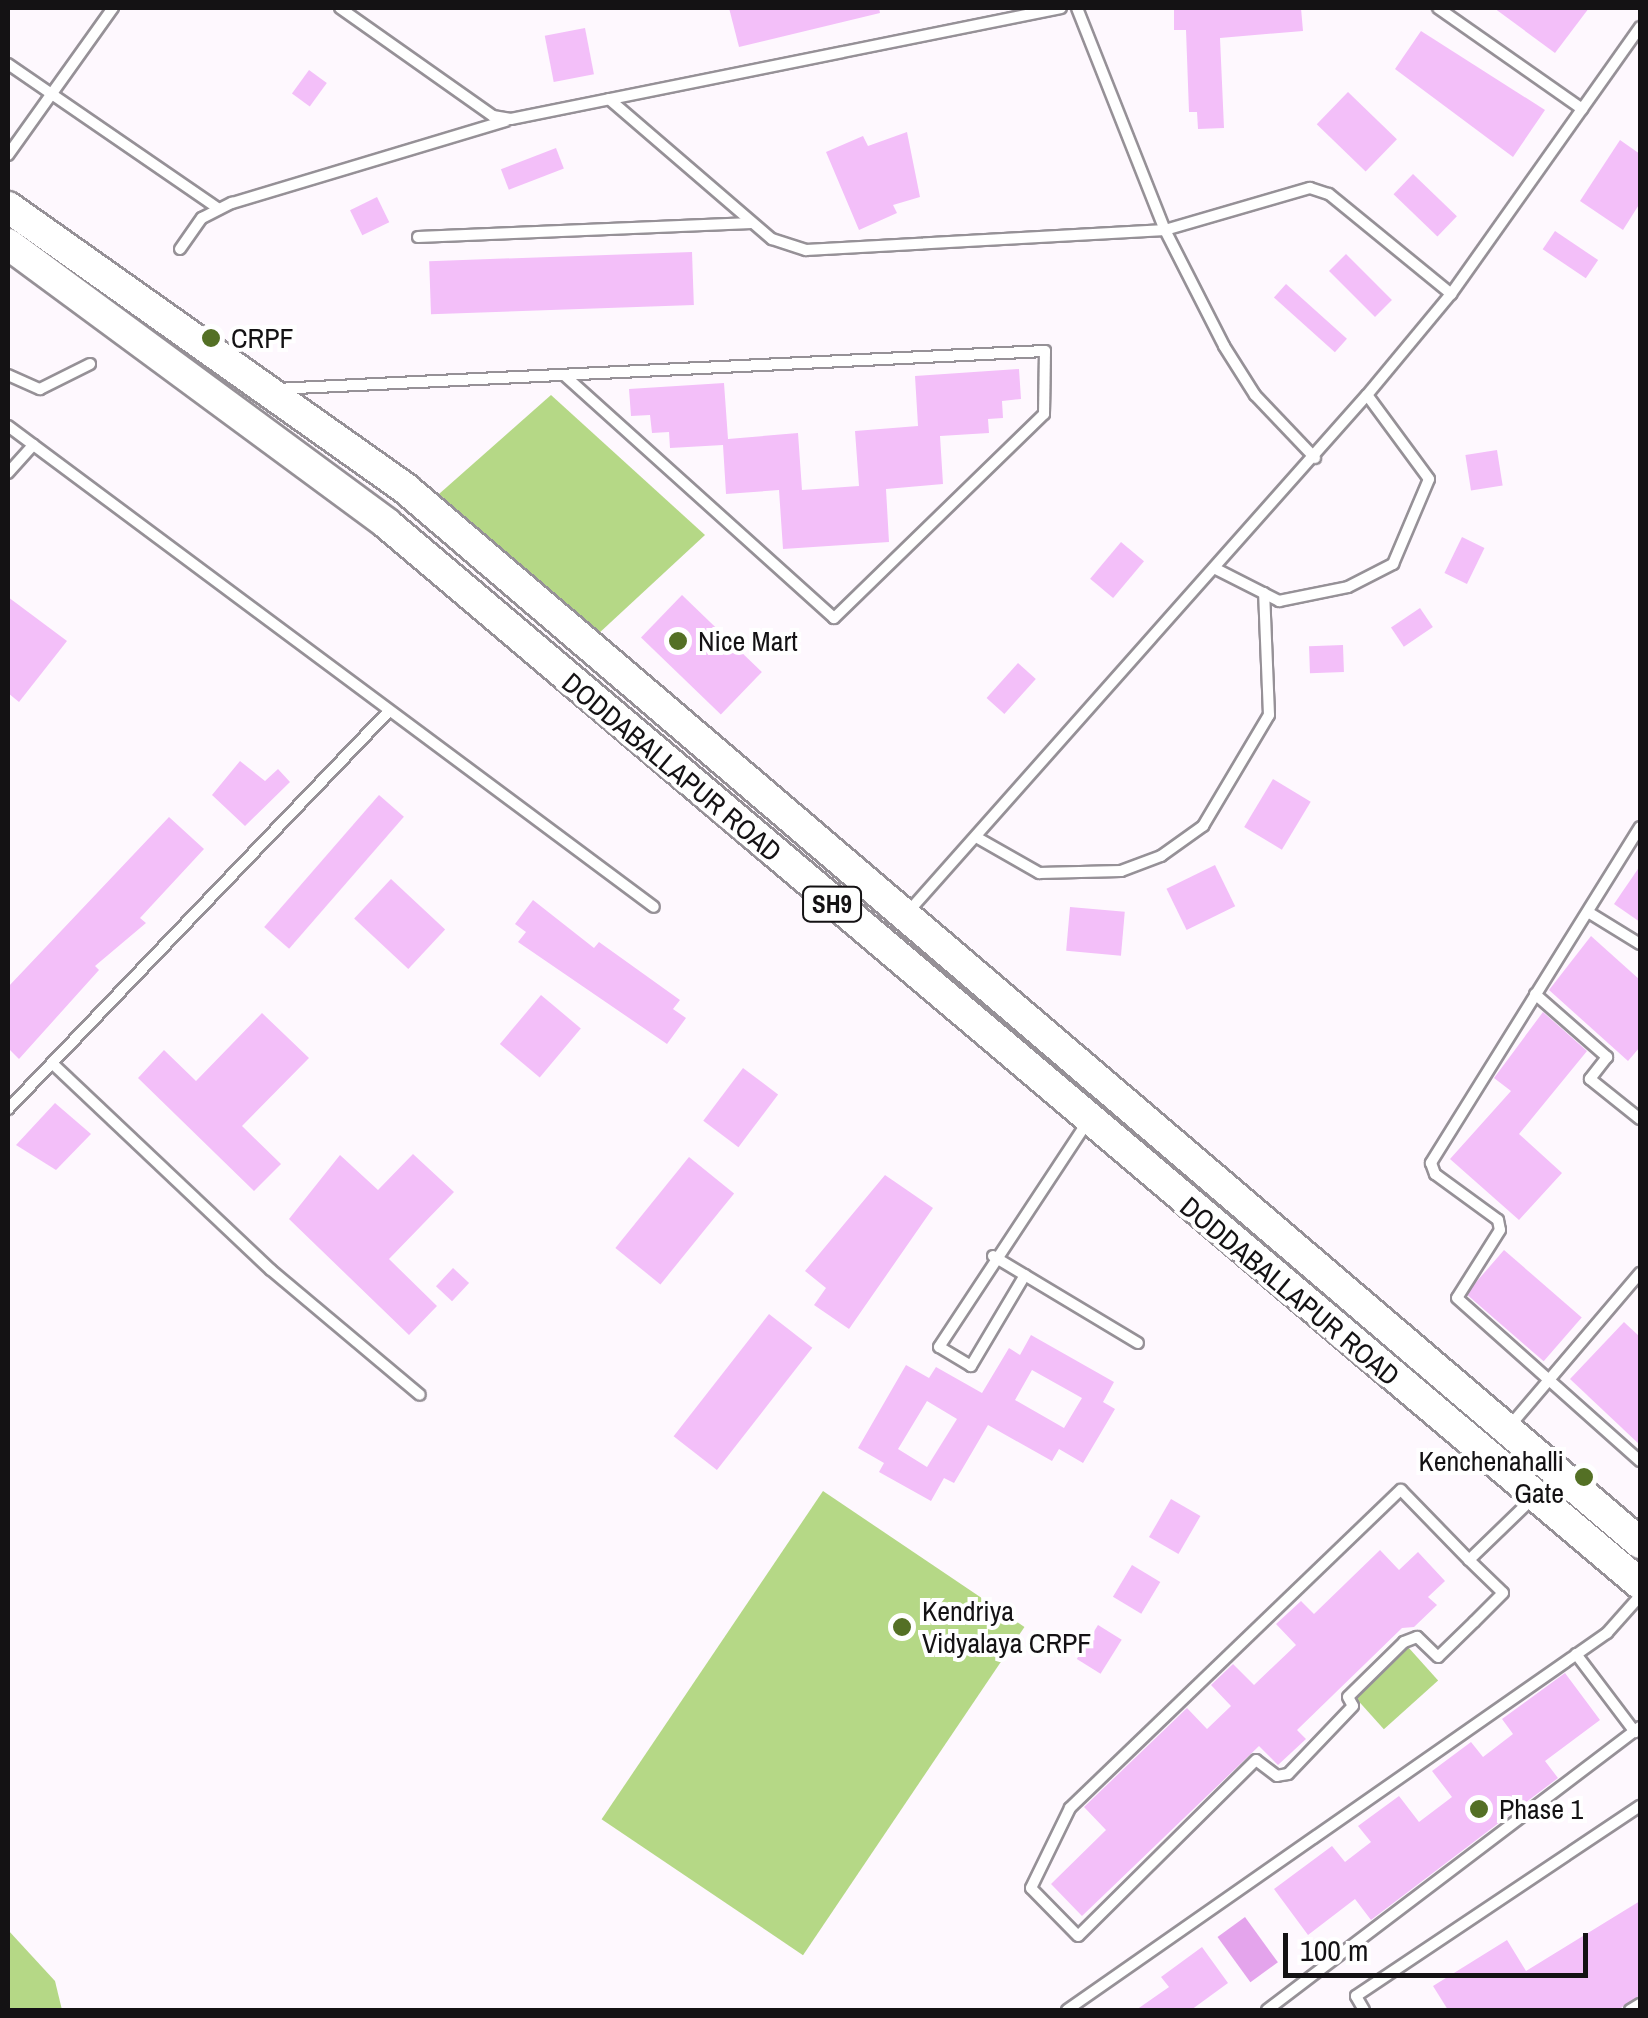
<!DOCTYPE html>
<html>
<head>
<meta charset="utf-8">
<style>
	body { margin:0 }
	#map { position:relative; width:1648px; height:2018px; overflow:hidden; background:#fef8fe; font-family:"Archivo Narrow",sans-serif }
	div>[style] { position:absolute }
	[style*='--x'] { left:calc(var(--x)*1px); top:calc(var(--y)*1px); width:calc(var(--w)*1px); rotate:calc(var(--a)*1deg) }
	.green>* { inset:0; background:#b5d886; transform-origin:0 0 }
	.water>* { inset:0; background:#e4a4ec; transform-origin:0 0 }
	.building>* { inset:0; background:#f3bff9; transform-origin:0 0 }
	.roads { filter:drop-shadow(2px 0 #969197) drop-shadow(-2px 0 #969197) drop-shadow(0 2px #969197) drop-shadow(0 -2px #969197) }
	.service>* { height:10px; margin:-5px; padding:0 5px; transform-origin:5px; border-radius:5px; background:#fff }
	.primary>* { height:30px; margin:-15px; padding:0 15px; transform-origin:15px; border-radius:15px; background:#fff }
	.dots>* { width:28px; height:28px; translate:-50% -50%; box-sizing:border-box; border:5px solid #fff; border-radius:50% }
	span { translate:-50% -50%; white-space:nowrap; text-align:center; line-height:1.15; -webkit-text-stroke:8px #fff; paint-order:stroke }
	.shield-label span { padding:2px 8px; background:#fff; border:2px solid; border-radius:8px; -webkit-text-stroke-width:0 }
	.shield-label { font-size:25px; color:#141214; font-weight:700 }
	.poi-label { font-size:28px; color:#141214 }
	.left { translate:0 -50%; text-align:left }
	.right { translate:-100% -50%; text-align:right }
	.street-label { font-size:28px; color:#141214 }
	.frame { position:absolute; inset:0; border:10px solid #141214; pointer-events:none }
	.scale { position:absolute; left:1283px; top:1933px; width:305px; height:45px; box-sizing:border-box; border:5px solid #141214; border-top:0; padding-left:12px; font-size:30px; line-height:35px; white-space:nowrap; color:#141214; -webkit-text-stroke:8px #fff; paint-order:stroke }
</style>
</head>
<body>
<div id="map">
	<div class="green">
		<div style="clip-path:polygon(551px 395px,705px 535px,597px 635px,439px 494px)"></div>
		<div style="left:823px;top:1491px;width:243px;height:396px;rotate:34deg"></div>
		<div style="left:1408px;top:1647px;width:45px;height:73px;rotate:48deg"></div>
		<div style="clip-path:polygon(8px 1930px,55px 1981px,62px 2010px,8px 2010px)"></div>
	</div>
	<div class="water">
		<div style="left:1245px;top:1917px;width:56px;height:34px;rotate:54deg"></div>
	</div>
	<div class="building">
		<div style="clip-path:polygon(729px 8px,879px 8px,880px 13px,739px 47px)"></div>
		<div style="clip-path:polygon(1174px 8px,1301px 8px,1303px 31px,1220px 38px,1224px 128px,1198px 129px,1197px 112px,1189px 112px,1186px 30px,1174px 30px)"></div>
		<div style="clip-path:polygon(1494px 8px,1589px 8px,1555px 53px)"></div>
		<div style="left:585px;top:28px;width:47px;height:41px;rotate:79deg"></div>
		<div style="clip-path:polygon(1421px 31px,1545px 110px,1513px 157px,1395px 69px)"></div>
		<div style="left:309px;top:70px;width:22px;height:29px;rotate:36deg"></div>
		<div style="left:1348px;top:92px;width:68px;height:45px;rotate:44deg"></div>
		<div style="clip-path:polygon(907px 132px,920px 197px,893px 205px,897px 213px,859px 230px,826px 152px,863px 136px,868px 146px)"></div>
		<div style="clip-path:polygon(1620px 140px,1640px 154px,1640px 203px,1623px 230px,1580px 201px)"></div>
		<div style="left:556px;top:148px;width:22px;height:59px;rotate:69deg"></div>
		<div style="left:1413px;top:174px;width:61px;height:28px;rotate:44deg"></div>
		<div style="left:377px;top:197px;width:28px;height:30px;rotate:64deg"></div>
		<div style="left:1555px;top:231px;width:52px;height:22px;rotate:34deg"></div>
		<div style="left:692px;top:252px;width:53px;height:263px;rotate:88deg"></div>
		<div style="left:1346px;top:254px;width:65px;height:24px;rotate:45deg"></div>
		<div style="left:1286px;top:284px;width:82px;height:18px;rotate:42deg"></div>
		<div style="clip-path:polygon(1019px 369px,1021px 399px,1002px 401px,1003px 418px,988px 419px,989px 433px,940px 436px,943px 484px,886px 489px,889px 542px,783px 549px,779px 490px,726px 494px,723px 445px,670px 448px,669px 432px,652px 433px,650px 415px,631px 416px,629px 389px,724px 383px,728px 439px,798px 433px,802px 490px,859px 486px,855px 431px,918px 426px,915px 376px)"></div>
		<div style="left:1497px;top:450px;width:36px;height:32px;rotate:81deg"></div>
		<div style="left:1462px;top:537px;width:25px;height:40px;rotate:26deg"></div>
		<div style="left:1121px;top:542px;width:30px;height:48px;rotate:40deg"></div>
		<div style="left:682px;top:595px;width:111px;height:59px;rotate:44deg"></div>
		<div style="clip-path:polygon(8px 597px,67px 641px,19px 702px,8px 693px)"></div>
		<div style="left:1420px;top:608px;width:23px;height:35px;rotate:56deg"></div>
		<div style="left:1343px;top:645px;width:27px;height:34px;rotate:88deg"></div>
		<div style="left:1018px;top:663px;width:24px;height:47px;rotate:42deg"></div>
		<div style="clip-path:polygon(240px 761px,265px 781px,278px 769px,290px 782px,245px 826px,212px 795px)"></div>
		<div style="left:1273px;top:779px;width:44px;height:56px;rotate:31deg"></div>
		<div style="left:379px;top:795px;width:33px;height:175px;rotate:41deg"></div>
		<div style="clip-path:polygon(169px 817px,204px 849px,140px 918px,146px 923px,95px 966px,99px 970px,19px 1059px,8px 1048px,8px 987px)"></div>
		<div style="left:1215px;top:865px;width:46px;height:54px;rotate:64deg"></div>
		<div style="clip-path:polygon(1640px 866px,1640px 922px,1614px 904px)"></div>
		<div style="left:391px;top:879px;width:74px;height:54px;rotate:43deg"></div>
		<div style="clip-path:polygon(533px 900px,594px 948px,599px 942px,680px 1000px,673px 1009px,686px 1018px,667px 1044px,518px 942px,526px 932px,515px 924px)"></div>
		<div style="left:1070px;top:907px;width:55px;height:44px;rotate:5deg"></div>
		<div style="clip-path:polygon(1591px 936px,1640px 980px,1640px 1047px,1628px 1061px,1549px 990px)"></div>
		<div style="left:541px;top:995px;width:52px;height:64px;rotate:40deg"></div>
		<div style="clip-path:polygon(1543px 1012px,1587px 1051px,1519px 1134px,1562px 1173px,1519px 1220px,1450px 1159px,1511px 1091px,1494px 1078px)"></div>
		<div style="clip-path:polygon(262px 1013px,309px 1058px,242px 1126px,281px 1164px,254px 1191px,138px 1078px,164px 1050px,196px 1081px)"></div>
		<div style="left:743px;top:1068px;width:44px;height:66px;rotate:37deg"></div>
		<div style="clip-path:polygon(55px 1103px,91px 1134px,56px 1170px,16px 1145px)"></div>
		<div style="clip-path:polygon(413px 1154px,454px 1192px,389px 1259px,437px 1306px,409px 1335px,289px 1219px,340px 1155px,378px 1190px)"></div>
		<div style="left:689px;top:1157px;width:58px;height:117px;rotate:39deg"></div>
		<div style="clip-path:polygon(885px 1175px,933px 1208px,849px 1329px,814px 1305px,826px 1288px,805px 1271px)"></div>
		<div style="left:1504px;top:1250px;width:103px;height:58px;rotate:41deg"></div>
		<div style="left:453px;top:1268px;width:22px;height:25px;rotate:43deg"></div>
		<div style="left:769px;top:1314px;width:55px;height:155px;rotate:38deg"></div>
		<div style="clip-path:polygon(1624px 1322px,1640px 1337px,1640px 1445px,1570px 1379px)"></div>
		<div style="clip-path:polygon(evenodd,1031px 1335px,1114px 1382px,1103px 1402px,1115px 1409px,1083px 1463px,1059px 1449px,1052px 1461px,988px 1425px,954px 1483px,944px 1478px,931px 1501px,879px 1472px,884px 1463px,858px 1448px,906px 1365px,929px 1378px,936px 1367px,982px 1393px,1009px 1348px,1020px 1355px,1031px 1335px,1032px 1370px,1082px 1398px,1064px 1428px,1015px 1400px,1032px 1370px,1031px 1335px,927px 1401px,957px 1419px,927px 1467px,898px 1449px,927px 1401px)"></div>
		<div style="left:1171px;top:1499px;width:34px;height:44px;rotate:30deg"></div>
		<div style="clip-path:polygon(1380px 1550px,1399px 1570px,1418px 1552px,1445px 1581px,1428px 1597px,1437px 1605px,1414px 1627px,1402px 1628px,1297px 1730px,1306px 1739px,1278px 1765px,1259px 1746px,1082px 1916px,1051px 1884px,1106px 1830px,1084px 1807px,1187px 1708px,1207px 1729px,1231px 1706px,1211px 1685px,1233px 1664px,1254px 1685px,1296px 1645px,1276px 1624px,1301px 1601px,1314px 1614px)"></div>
		<div style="left:1132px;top:1565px;width:33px;height:37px;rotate:31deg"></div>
		<div style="left:1098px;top:1625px;width:28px;height:40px;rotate:32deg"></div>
		<div style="clip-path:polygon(1565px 1673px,1600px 1720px,1545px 1761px,1558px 1778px,1371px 1920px,1355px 1899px,1308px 1935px,1274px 1889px,1332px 1846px,1345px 1862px,1371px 1842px,1358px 1826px,1399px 1796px,1419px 1822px,1452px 1797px,1432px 1771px,1471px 1742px,1483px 1757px,1513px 1734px,1502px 1719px)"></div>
		<div style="clip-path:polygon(1640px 1901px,1640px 1995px,1618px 2010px,1448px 2010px,1433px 1986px,1507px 1940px,1526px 1971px)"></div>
		<div style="clip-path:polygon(1202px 1947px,1228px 1983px,1191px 2010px,1136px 2010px,1169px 1987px,1161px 1977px)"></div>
	</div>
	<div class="roads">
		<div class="service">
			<div style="--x:340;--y:8;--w:187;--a:35.2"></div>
			<div style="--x:493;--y:116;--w:18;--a:9"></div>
			<div style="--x:511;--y:119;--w:561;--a:-11.41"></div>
			<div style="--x:1077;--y:8;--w:239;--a:68.4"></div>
			<div style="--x:1165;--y:230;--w:130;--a:63"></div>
			<div style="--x:1224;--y:346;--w:58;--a:57.7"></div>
			<div style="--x:1255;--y:395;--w:87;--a:46.4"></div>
			<div style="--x:1438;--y:8;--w:176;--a:35"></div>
			<div style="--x:8;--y:64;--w:256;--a:34.5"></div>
			<div style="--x:609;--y:99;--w:215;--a:40.7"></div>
			<div style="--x:772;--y:239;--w:36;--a:18"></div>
			<div style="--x:806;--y:250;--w:360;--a:-3.2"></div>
			<div style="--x:1165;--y:230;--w:151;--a:-16.2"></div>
			<div style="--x:1310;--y:188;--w:20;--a:18"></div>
			<div style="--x:1329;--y:194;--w:158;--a:39.3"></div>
			<div style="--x:8;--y:155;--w:181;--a:-54.5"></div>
			<div style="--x:418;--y:237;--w:334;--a:-2.4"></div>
			<div style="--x:180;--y:249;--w:38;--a:-55"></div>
			<div style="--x:202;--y:218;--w:34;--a:-27"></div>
			<div style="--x:232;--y:203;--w:286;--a:-16.7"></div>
			<div style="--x:8;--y:375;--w:35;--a:24"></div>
			<div style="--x:40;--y:389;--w:56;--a:-26.6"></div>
			<div style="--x:276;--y:389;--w:770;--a:-2.83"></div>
			<div style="--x:1045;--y:351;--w:63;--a:90.9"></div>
			<div style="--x:1044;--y:414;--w:293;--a:135.8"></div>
			<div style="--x:834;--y:618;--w:363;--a:-138"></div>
			<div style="--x:8;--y:426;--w:805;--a:36.67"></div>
			<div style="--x:8;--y:473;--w:38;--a:-48"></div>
			<div style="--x:1216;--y:569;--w:71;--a:26.9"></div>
			<div style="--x:1279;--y:601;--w:70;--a:-11.5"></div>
			<div style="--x:1348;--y:587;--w:51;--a:-27.1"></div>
			<div style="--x:1393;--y:564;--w:92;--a:-67"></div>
			<div style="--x:1429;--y:479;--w:104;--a:-126.4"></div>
			<div style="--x:1640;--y:827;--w:396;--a:121.9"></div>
			<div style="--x:1431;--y:1163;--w:12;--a:70"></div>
			<div style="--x:1435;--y:1174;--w:78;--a:36.1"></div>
			<div style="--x:1498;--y:1220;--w:10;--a:79"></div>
			<div style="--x:1500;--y:1230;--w:80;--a:122.3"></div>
			<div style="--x:1457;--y:1298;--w:245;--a:41.7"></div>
			<div style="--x:976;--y:837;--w:73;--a:29.7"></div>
			<div style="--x:1039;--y:873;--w:82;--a:-1.4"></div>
			<div style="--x:1121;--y:871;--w:43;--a:-20.6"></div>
			<div style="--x:1161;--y:856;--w:52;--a:-35.5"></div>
			<div style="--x:1203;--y:826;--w:129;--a:-59.3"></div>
			<div style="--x:1269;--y:715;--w:122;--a:-92.3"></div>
			<div style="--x:909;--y:911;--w:690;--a:-48.41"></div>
			<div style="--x:1367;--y:395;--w:131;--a:-50.3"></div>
			<div style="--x:1451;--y:294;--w:327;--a:-54.7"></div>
			<div style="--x:1588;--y:912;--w:61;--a:31.6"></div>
			<div style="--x:1535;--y:994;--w:96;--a:41.2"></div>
			<div style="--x:1607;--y:1057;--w:28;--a:128"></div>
			<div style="--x:1590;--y:1079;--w:64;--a:38.7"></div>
			<div style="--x:52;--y:1063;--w:301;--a:43.4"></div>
			<div style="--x:271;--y:1270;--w:194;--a:40"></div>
			<div style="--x:8;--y:1109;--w:551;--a:-46.25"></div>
			<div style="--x:993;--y:1256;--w:169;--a:31"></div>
			<div style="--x:1025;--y:1275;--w:106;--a:120.7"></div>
			<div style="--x:971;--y:1366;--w:37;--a:-149"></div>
			<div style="--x:939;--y:1347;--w:271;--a:-56.6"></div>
			<div style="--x:1508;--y:1428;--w:204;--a:-49.6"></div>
			<div style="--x:1469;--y:1560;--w:47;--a:44.1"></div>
			<div style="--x:1503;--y:1593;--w:41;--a:135"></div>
			<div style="--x:1474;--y:1622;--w:50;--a:135.8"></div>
			<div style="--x:1438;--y:1657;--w:29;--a:-136"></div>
			<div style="--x:1417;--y:1637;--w:14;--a:159"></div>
			<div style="--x:1404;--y:1642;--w:78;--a:135.5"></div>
			<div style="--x:1348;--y:1697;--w:10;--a:61"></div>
			<div style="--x:1353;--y:1706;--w:94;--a:133.7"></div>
			<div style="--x:1288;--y:1774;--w:11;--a:170"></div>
			<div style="--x:1277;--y:1776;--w:26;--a:-143"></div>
			<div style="--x:1256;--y:1760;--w:250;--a:135.3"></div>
			<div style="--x:1078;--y:1936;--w:67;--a:-134.4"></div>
			<div style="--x:1031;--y:1888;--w:89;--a:-64"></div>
			<div style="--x:1070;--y:1808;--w:459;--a:-43.9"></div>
			<div style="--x:1401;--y:1490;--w:98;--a:45.8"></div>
			<div style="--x:1469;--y:1560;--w:89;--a:-44.1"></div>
			<div style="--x:1576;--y:1654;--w:98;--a:52.9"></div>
			<div style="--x:1067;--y:2010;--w:659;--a:-34.92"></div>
			<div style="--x:1607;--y:1633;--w:50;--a:-48.3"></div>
			<div style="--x:1267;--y:2010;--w:468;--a:-37.2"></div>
			<div style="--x:1364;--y:2010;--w:16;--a:-120"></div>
			<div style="--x:1356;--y:1996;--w:342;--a:-33.8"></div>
			<div style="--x:1630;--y:2010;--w:12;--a:-31"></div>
		</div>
		<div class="primary">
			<div style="--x:8;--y:207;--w:488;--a:35.3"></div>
			<div style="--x:406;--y:489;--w:1623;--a:40.5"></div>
			<div style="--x:8;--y:244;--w:470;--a:36.4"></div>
			<div style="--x:386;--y:523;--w:1643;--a:40.23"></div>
		</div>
	</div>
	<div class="dots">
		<div style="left:211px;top:338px;background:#547025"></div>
		<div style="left:678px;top:641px;background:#547025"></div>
		<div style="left:1584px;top:1477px;background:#547025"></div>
		<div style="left:902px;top:1627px;background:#547025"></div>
		<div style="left:1479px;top:1809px;background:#547025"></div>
	</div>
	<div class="shield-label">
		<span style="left:832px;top:904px">SH9</span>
	</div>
	<div class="poi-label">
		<span class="left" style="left:231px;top:338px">CRPF</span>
		<span class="left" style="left:698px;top:641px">Nice Mart</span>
		<span class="right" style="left:1564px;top:1477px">Kenchenahalli<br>Gate</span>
		<span class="left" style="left:922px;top:1627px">Kendriya<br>Vidyalaya CRPF</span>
		<span class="left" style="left:1499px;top:1809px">Phase 1</span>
	</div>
	<div class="street-label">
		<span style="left:672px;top:767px;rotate:40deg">DODDABALLAPUR ROAD</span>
		<span style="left:1290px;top:1291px;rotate:40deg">DODDABALLAPUR ROAD</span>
	</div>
	<div class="frame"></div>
	<div class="scale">100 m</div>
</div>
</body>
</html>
